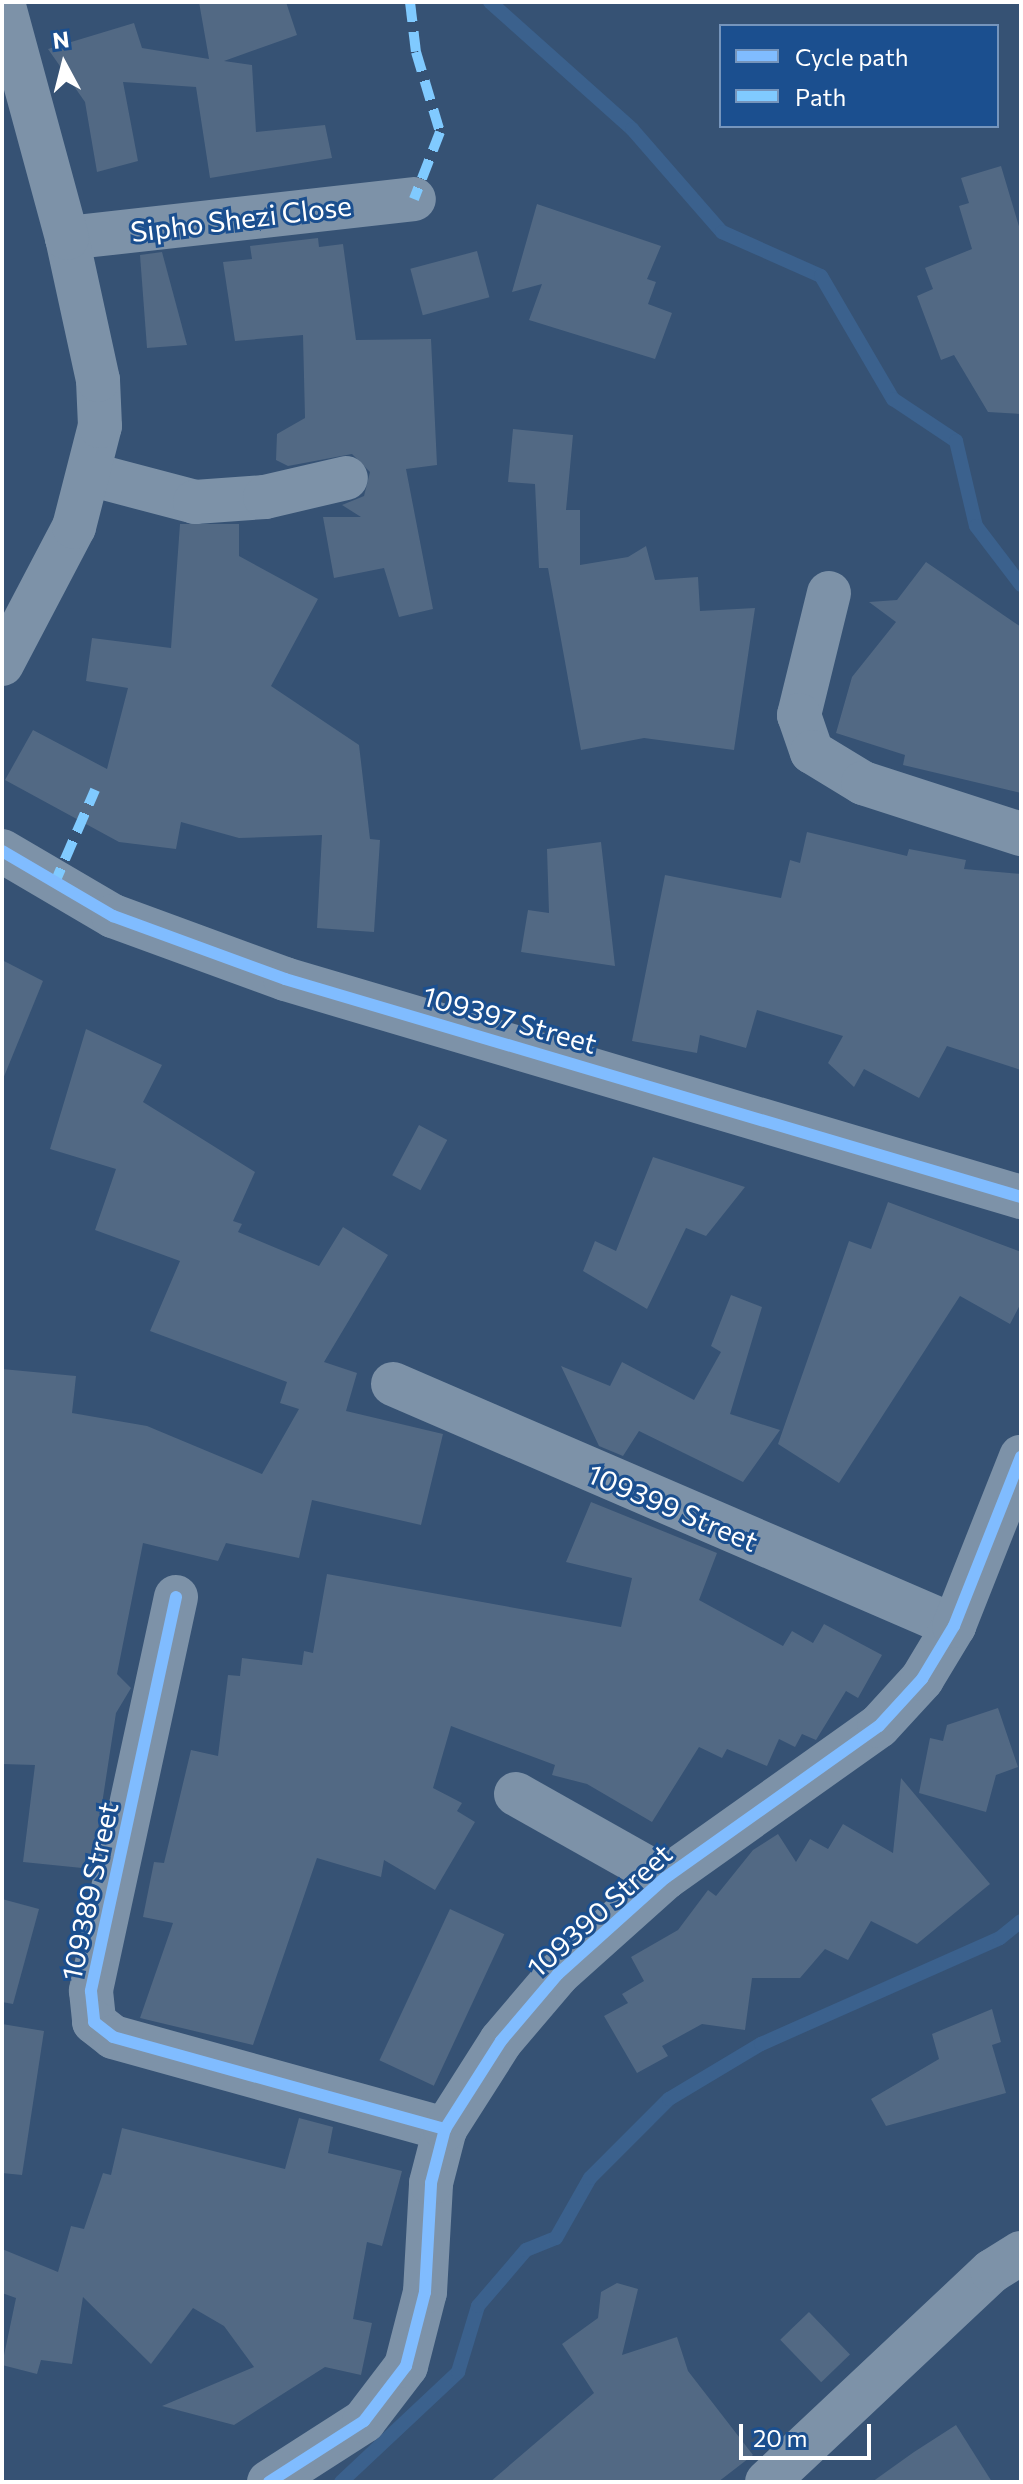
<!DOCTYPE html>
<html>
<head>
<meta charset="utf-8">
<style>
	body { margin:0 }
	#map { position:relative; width:1023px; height:2484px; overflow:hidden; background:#365274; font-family:Commissioner,sans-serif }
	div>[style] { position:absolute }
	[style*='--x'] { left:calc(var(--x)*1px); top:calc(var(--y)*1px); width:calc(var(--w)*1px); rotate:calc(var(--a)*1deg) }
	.stream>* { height:14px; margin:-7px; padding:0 7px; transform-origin:7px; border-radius:7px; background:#3b618d }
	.building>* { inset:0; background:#526984; transform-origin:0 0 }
	.street>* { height:44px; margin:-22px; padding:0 22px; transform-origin:22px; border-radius:22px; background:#7d92a8 }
	.quiet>* { height:10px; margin-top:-5px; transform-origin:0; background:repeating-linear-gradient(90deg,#80caff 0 20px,transparent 0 30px) }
	.cycleway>* { height:12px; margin:-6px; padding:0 6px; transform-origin:6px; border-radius:6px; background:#80bcff }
	span { translate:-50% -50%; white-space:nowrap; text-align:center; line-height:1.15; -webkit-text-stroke:6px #1b4f8f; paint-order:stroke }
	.street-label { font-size:28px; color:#fff }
	.frame { position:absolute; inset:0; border:4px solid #fff; pointer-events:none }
	.legend { position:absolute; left:719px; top:24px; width:280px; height:104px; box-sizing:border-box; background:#1b4f8f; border:2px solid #7695bc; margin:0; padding:10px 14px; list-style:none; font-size:24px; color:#fff }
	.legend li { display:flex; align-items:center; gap:16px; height:40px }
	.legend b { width:40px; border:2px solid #7695bc }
	.north { position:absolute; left:24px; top:24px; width:80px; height:80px; -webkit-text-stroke:6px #1b4f8f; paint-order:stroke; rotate:353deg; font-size:22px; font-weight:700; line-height:32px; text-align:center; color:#fff }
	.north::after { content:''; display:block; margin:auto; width:28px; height:36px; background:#fff; clip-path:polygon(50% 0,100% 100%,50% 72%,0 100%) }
	.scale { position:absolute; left:739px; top:2424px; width:132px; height:36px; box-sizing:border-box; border:4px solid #fff; border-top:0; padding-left:10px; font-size:24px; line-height:28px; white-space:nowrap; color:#fff; -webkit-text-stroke:6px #1b4f8f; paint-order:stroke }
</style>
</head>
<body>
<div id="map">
	<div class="stream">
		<div style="--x:490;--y:2;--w:191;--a:41.8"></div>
		<div style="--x:632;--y:129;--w:137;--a:48.9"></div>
		<div style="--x:722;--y:232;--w:108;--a:24"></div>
		<div style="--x:821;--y:276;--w:143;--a:59.7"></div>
		<div style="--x:893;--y:399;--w:76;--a:33.7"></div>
		<div style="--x:956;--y:441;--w:87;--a:76.8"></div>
		<div style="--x:976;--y:526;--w:74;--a:52.7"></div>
		<div style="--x:341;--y:2482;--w:161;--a:-43.2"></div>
		<div style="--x:458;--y:2372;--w:69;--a:-73.1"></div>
		<div style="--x:478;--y:2306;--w:74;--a:-49.4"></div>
		<div style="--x:526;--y:2250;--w:32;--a:-22"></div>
		<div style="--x:556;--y:2238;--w:69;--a:-60.5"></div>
		<div style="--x:590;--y:2178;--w:112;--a:-45"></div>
		<div style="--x:669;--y:2099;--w:107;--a:-30.9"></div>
		<div style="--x:761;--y:2044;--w:261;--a:-23.9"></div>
		<div style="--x:1000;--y:1938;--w:27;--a:-39"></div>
	</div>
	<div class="building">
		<div style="clip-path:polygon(199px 2px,286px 2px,297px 35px,224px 61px,252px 65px,256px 132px,325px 125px,332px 158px,210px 178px,196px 87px,123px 82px,138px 161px,97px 172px,85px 102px,48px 49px,134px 23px,142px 48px,209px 59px)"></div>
		<div style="clip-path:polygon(1001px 166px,1021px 233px,1021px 414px,988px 412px,954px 355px,941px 360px,917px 296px,933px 289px,925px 268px,972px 249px,959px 206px,969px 203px,961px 178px)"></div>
		<div style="clip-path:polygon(537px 204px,661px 246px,647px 279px,656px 282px,648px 304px,672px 313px,655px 359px,529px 320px,542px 284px,512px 292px)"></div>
		<div style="clip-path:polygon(318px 238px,319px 247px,343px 244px,356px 340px,431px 339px,437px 465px,406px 469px,433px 609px,399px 617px,384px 568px,334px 578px,323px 517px,361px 517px,342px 505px,364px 496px,370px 472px,352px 454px,288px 466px,276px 460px,277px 434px,305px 418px,303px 335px,235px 341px,223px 262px,252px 259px,250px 246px)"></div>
		<div style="left:477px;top:251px;width:48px;height:69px;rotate:75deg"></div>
		<div style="clip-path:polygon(162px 252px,187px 345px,147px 348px,140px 255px)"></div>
		<div style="clip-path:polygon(513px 429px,573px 435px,566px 510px,580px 510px,580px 565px,628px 557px,646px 546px,655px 580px,698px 577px,700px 611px,755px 608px,734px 750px,644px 738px,581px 750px,548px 568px,539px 568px,535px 484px,508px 482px)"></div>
		<div style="clip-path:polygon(180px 524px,239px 524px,239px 556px,318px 599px,271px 686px,359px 745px,370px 839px,380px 840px,374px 932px,317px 928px,322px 835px,239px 838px,181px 822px,176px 849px,119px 842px,5px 780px,33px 730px,107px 769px,128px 688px,86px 681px,92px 638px,171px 648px)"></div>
		<div style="clip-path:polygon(926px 562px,1021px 627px,1021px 793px,903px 765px,905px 755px,836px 733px,852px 677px,896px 622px,869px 602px,897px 600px)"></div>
		<div style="clip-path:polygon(807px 832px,907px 856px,909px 849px,966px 860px,964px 869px,1021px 874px,1021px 1070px,947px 1046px,919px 1098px,864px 1069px,854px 1087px,828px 1063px,843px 1036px,757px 1010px,746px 1048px,700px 1035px,697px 1053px,632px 1041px,665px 875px,781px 898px,790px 860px,800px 863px)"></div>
		<div style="clip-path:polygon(601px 842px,615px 966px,521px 952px,528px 910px,549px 913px,547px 849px)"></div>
		<div style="clip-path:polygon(2px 960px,43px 981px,3px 1079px,2px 1079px)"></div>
		<div style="clip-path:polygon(86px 1029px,162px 1065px,143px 1102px,255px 1172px,233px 1221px,242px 1224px,238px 1232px,319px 1266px,343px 1227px,388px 1255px,324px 1362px,357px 1373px,346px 1411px,443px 1434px,421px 1525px,312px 1500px,299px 1558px,226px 1543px,218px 1561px,143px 1543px,117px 1674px,131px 1688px,116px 1713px,92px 1869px,23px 1862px,35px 1765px,2px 1764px,2px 1369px,76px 1376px,72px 1413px,147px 1426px,262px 1474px,299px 1409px,280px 1403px,287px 1382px,150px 1331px,180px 1261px,95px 1230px,116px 1169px,50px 1149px)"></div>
		<div style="left:419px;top:1125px;width:32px;height:57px;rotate:28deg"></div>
		<div style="clip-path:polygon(653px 1157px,745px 1187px,706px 1236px,686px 1228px,647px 1309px,583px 1271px,595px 1241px,616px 1251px)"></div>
		<div style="clip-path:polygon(888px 1202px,1021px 1252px,1021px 1303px,1010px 1324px,960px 1296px,839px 1483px,778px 1444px,849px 1241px,871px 1249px)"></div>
		<div style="clip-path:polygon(731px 1295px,762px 1307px,730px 1414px,780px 1430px,743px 1482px,639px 1431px,623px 1456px,599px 1446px,561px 1366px,610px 1386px,622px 1362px,694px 1400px,721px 1352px,711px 1346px)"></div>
		<div style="clip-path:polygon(591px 1502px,717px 1553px,699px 1600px,783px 1646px,792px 1631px,813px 1643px,824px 1624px,882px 1655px,858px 1698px,846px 1691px,816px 1740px,802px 1734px,795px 1747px,779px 1739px,767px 1766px,727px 1749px,722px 1758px,699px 1747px,652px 1822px,587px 1784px,552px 1775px,555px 1765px,451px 1726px,433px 1788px,462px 1803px,457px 1811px,475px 1822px,435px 1890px,384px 1860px,381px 1877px,317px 1858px,253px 2045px,140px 2018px,173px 1923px,143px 1917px,154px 1862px,164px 1863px,191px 1750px,218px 1756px,228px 1675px,240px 1676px,242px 1658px,302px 1665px,304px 1651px,313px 1653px,327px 1574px,621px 1627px,632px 1578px,566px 1562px)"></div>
		<div style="clip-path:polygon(998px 1708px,1018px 1767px,996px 1775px,986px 1812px,919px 1793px,930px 1738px,943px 1741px,947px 1725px)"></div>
		<div style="clip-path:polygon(901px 1778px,990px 1884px,917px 1944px,871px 1921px,848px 1960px,825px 1949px,800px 1978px,752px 1978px,745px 2030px,702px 2024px,662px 2046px,668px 2056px,637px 2073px,604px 2016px,628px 2003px,622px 1994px,644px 1981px,631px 1957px,678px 1930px,708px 1890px,716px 1896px,753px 1850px,778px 1834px,796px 1862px,810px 1839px,828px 1849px,843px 1824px,893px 1853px)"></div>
		<div style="clip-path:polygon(2px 1899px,39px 1909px,13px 2004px,2px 2002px)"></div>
		<div style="left:450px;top:1909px;width:60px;height:167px;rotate:25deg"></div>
		<div style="clip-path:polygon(992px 2009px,1001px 2042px,992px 2045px,1006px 2093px,886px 2126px,871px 2099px,939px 2059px,932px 2034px)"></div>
		<div style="clip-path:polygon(2px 2024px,44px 2031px,22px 2175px,2px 2173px)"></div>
		<div style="clip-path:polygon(299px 2118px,333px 2127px,328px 2153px,402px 2171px,382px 2246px,367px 2242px,353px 2319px,372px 2323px,361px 2375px,325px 2367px,234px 2425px,162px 2406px,254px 2367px,224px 2326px,193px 2308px,151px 2364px,83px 2297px,72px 2364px,41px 2360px,37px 2374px,2px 2365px,16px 2298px,2px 2293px,2px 2249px,58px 2272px,71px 2226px,84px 2229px,103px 2173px,111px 2175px,122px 2128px,285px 2169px)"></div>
		<div style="clip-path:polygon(617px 2283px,638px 2289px,622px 2355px,677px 2337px,688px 2371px,753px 2455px,718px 2482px,490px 2482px,594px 2393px,562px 2344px,598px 2318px,601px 2292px)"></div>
		<div style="left:809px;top:2312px;width:59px;height:40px;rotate:46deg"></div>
		<div style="clip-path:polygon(956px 2425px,992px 2482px,872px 2482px,914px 2452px)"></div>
	</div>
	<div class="street">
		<div style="--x:67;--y:238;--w:349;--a:-6.4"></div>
		<div style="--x:93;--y:475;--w:106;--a:14.8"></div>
		<div style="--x:195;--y:502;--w:70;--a:-4.1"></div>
		<div style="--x:265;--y:497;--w:83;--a:-13.2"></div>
		<div style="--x:829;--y:593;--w:126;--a:103.8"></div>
		<div style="--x:799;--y:715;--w:39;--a:71"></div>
		<div style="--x:812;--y:752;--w:60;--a:31.3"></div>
		<div style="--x:863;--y:783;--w:166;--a:17.9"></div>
		<div style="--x:2;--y:664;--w:155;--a:-62.3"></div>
		<div style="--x:74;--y:527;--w:104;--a:-75.6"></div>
		<div style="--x:100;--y:426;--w:46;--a:-92.5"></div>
		<div style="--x:98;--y:380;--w:145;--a:-102.3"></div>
		<div style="--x:67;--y:238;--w:245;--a:-105.2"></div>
		<div style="--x:2;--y:851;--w:129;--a:30.4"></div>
		<div style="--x:113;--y:916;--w:183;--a:20.1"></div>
		<div style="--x:285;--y:979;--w:768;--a:16.5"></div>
		<div style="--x:393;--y:1384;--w:611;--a:23.33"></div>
		<div style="--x:176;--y:1597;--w:403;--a:102.2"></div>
		<div style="--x:91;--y:1991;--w:31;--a:84"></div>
		<div style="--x:94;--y:2022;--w:24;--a:38"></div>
		<div style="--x:113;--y:2037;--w:345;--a:15.5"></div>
		<div style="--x:516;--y:1794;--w:171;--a:29.4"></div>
		<div style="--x:269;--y:2482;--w:113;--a:-32.7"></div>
		<div style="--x:364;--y:2421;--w:69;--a:-52.6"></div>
		<div style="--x:406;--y:2366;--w:76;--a:-75.6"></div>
		<div style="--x:425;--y:2292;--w:109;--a:-86.8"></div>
		<div style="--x:431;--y:2183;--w:56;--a:-75.5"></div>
		<div style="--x:445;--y:2129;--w:104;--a:-57.5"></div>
		<div style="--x:501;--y:2041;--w:88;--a:-49.6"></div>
		<div style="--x:558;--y:1974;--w:144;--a:-41.9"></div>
		<div style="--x:665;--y:1878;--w:262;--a:-35.4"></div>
		<div style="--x:879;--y:1726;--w:64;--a:-47.5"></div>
		<div style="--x:922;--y:1679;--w:62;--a:-58.9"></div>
		<div style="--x:954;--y:1626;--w:182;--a:-68.4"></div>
		<div style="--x:767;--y:2482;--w:308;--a:-43.2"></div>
		<div style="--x:992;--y:2271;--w:34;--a:-32"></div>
	</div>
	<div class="quiet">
		<div style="--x:410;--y:2;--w:50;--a:83.2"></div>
		<div style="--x:416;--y:52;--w:84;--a:73.3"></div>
		<div style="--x:440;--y:132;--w:72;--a:111.2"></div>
		<div style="--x:53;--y:887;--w:106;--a:-66.6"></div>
	</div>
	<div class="cycleway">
		<div style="--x:2;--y:851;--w:129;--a:30.4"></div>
		<div style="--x:113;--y:916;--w:183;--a:20.1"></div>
		<div style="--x:285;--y:979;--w:768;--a:16.5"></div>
		<div style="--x:176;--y:1597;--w:403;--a:102.2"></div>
		<div style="--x:91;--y:1991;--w:31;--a:84"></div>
		<div style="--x:94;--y:2022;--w:24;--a:38"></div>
		<div style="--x:113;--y:2037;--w:345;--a:15.5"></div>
		<div style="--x:269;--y:2482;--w:113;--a:-32.7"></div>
		<div style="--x:364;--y:2421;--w:69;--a:-52.6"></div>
		<div style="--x:406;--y:2366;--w:76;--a:-75.6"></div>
		<div style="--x:425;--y:2292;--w:109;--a:-86.8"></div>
		<div style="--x:431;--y:2183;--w:56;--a:-75.5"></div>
		<div style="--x:445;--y:2129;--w:104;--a:-57.5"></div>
		<div style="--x:501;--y:2041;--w:88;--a:-49.6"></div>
		<div style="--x:558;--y:1974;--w:144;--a:-41.9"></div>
		<div style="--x:665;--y:1878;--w:262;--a:-35.4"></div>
		<div style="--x:879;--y:1726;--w:64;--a:-47.5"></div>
		<div style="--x:922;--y:1679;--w:62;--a:-58.9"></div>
		<div style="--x:954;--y:1626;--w:182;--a:-68.4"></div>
	</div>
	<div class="street-label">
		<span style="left:241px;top:218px;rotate:-7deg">Sipho Shezi Close</span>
		<span style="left:510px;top:1019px;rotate:16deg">109397 Street</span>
		<span style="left:673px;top:1507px;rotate:23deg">109399 Street</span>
		<span style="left:89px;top:1891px;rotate:-78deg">109389 Street</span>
		<span style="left:599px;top:1910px;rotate:-42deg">109390 Street</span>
	</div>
	<div class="frame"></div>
	<ul class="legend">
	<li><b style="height:10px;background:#80bcff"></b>Cycle path</li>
	<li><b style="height:10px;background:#80caff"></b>Path</li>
	</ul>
	<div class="north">N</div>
	<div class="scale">20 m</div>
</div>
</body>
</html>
